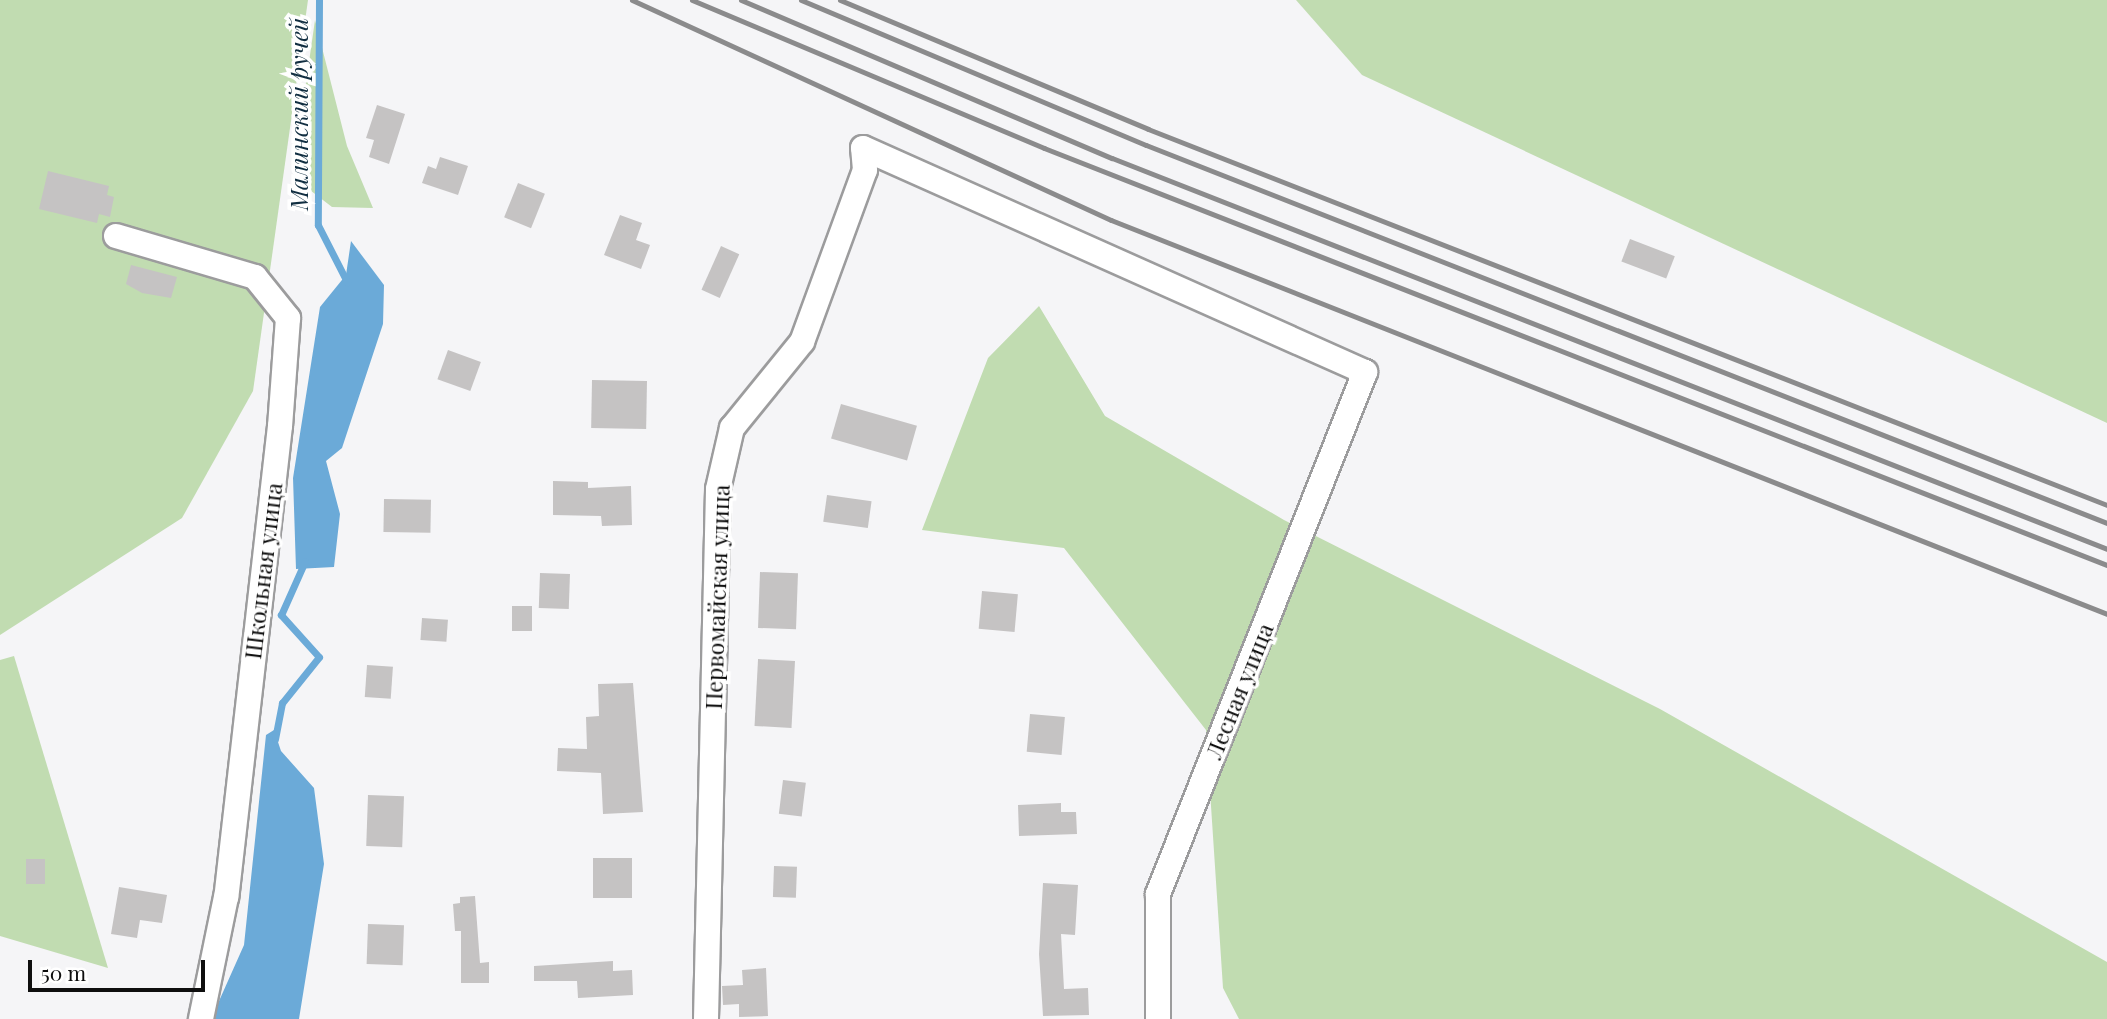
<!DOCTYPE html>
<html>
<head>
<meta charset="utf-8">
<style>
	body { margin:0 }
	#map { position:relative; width:2107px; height:1019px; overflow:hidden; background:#f5f5f7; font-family:"Playfair Display",serif }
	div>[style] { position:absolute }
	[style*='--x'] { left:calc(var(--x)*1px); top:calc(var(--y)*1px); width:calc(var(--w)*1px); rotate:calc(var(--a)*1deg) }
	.green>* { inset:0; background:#c1dcb1 }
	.water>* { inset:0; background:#6baad8 }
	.stream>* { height:7px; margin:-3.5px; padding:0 3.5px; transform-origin:3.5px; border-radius:3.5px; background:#6baad8 }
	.building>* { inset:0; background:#c5c3c3; transform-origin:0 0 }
	.roads { filter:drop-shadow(2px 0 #9c9c9d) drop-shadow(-2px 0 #9c9c9d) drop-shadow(0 2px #9c9c9d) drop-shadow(0 -2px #9c9c9d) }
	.street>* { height:24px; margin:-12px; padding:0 12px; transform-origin:12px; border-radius:12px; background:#fff }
	.rail>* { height:5px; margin:-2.5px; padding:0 2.5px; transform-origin:2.5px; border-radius:2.5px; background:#8b8b8c }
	span { translate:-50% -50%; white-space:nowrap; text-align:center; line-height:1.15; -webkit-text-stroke:7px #fff; paint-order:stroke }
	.street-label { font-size:23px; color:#0e0e0e }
	.water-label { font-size:24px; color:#112e41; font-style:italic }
	.scale { position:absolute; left:28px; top:960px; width:177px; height:32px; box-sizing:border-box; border:4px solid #0e0e0e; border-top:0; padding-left:9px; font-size:21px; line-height:24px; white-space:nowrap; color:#0e0e0e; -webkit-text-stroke:5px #fff; paint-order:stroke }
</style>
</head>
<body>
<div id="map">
	<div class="green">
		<div style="clip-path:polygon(0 0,308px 0,253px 391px,182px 518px,0 635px)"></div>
		<div style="clip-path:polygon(1296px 0,2107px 0,2107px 423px,1362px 75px)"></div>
		<div style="clip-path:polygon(315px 20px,347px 146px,373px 208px,332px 207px,306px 187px,303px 104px)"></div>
		<div style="clip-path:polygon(1039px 306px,1105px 416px,1284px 520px,1660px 709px,2107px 962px,2107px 1019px,1239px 1019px,1223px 988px,1206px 730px,1064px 548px,922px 530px,988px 358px)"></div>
		<div style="clip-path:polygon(14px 656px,108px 968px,0 936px,0 660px)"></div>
	</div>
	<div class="water">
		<div style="clip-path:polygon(351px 241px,384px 285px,383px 324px,342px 448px,326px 461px,340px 514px,334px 567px,296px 569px,293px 478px,320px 307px,346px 275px)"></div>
		<div style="clip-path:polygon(274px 730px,281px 751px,314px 788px,324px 864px,299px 1019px,211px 1019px,244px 945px,266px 735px)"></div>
	</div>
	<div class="stream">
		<div style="--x:319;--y:0;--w:225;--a:90.3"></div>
		<div style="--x:318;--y:225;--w:64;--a:63"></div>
		<div style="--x:275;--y:739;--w:37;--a:-79"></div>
		<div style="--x:282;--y:703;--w:59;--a:-51.2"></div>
		<div style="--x:319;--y:657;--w:57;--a:-132.1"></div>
		<div style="--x:281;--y:615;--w:59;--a:-66"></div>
	</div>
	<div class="building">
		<div style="clip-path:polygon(377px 105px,405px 114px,389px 164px,369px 157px,374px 140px,366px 138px)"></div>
		<div style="clip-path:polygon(440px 157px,468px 166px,458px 195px,422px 183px,428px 166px,436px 169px)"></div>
		<div style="clip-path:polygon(48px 171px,109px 186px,107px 195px,114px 197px,110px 217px,99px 214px,97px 223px,39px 209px)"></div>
		<div style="left:518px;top:183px;width:29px;height:37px;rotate:22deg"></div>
		<div style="clip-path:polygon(620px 215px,642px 223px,636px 240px,650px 245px,641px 269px,604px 255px)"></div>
		<div style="left:1630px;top:239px;width:48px;height:24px;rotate:21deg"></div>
		<div style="left:721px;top:246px;width:20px;height:48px;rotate:24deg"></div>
		<div style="clip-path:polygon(131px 265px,177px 277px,171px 298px,142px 293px,126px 284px)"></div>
		<div style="left:448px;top:350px;width:35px;height:31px;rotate:20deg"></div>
		<div style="left:592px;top:380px;width:55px;height:48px;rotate:1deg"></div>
		<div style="left:841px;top:404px;width:79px;height:36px;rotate:16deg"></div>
		<div style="clip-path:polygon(553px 481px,588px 482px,588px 488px,631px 486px,632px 525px,602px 526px,601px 516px,553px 515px)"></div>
		<div style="left:827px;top:495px;width:45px;height:27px;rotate:8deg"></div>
		<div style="left:384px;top:499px;width:47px;height:33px;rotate:1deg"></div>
		<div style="left:760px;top:572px;width:38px;height:56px;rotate:2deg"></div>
		<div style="left:540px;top:573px;width:30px;height:35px;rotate:2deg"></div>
		<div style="left:982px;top:591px;width:36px;height:38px;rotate:5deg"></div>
		<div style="left:512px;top:606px;width:20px;height:25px"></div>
		<div style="left:422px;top:618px;width:26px;height:22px;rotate:4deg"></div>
		<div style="left:795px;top:661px;width:67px;height:37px;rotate:93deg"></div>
		<div style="left:367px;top:665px;width:26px;height:32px;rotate:4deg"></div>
		<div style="clip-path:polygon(633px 683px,643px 812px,603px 814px,601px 773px,557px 771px,558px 748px,587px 749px,586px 717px,599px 716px,598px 684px)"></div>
		<div style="left:1030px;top:714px;width:35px;height:38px;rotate:5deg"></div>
		<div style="left:783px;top:780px;width:23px;height:34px;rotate:7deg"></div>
		<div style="left:368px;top:795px;width:36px;height:51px;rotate:2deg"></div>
		<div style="clip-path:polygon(1061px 803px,1061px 812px,1076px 812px,1077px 834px,1019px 836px,1018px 805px)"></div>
		<div style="left:593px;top:858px;width:39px;height:40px"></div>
		<div style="left:26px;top:859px;width:19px;height:25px"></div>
		<div style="left:774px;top:866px;width:23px;height:31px;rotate:2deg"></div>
		<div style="clip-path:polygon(1043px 883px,1078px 885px,1075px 935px,1061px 934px,1064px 989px,1088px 988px,1089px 1015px,1043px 1016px,1039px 954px)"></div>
		<div style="clip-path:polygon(119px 887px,167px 895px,162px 923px,140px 920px,137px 938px,111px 934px)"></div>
		<div style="clip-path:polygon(475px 896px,480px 963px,489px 962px,489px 983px,461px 983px,461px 931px,455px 931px,453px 904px,460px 903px,460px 897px)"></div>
		<div style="left:368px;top:924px;width:36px;height:40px;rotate:2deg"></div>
		<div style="clip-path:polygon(613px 961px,613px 971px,632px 970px,633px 995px,578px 998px,577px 981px,534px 981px,534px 966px)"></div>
		<div style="clip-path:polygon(766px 968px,768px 1016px,739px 1017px,739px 1004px,723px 1005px,722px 986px,743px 985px,742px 970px)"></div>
	</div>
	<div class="roads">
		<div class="street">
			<div style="--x:116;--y:236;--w:145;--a:16.4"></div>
			<div style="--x:255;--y:277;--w:53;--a:51.2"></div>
			<div style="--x:288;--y:318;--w:108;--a:94.2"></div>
			<div style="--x:280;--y:426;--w:474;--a:96.5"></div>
			<div style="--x:226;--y:897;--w:125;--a:101.6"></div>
			<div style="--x:706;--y:1019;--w:530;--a:-88.7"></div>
			<div style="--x:718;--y:489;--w:63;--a:-77.1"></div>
			<div style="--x:732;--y:428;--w:111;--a:-50.9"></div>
			<div style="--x:802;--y:342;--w:183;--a:-69.9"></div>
			<div style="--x:865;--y:170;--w:22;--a:-95"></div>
			<div style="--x:863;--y:148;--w:550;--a:24.05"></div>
			<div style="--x:1365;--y:372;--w:562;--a:111.63"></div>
			<div style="--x:1158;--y:894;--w:125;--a:90"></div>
		</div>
	</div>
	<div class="rail">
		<div style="--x:632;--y:0;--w:527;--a:24.67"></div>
		<div style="--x:1111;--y:220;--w:1071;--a:21.58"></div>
		<div style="--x:692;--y:0;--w:382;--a:22.8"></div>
		<div style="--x:1044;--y:148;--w:1142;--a:21.42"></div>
		<div style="--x:741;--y:0;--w:403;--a:23.1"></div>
		<div style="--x:1112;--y:158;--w:1069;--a:21.45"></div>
		<div style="--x:801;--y:0;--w:374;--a:22.8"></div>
		<div style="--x:1146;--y:145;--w:1033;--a:21.47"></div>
		<div style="--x:840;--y:0;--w:334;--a:22.7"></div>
		<div style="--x:1148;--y:129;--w:1030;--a:21.41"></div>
	</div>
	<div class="street-label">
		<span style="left:263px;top:571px;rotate:-83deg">Школьная улица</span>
		<span style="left:717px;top:597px;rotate:-88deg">Первомайская улица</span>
		<span style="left:1239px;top:691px;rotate:-68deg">Лесная улица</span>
	</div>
	<div class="water-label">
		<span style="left:299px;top:114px;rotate:-90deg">Малинский ручей</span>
	</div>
	<div class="scale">50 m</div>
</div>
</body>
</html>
